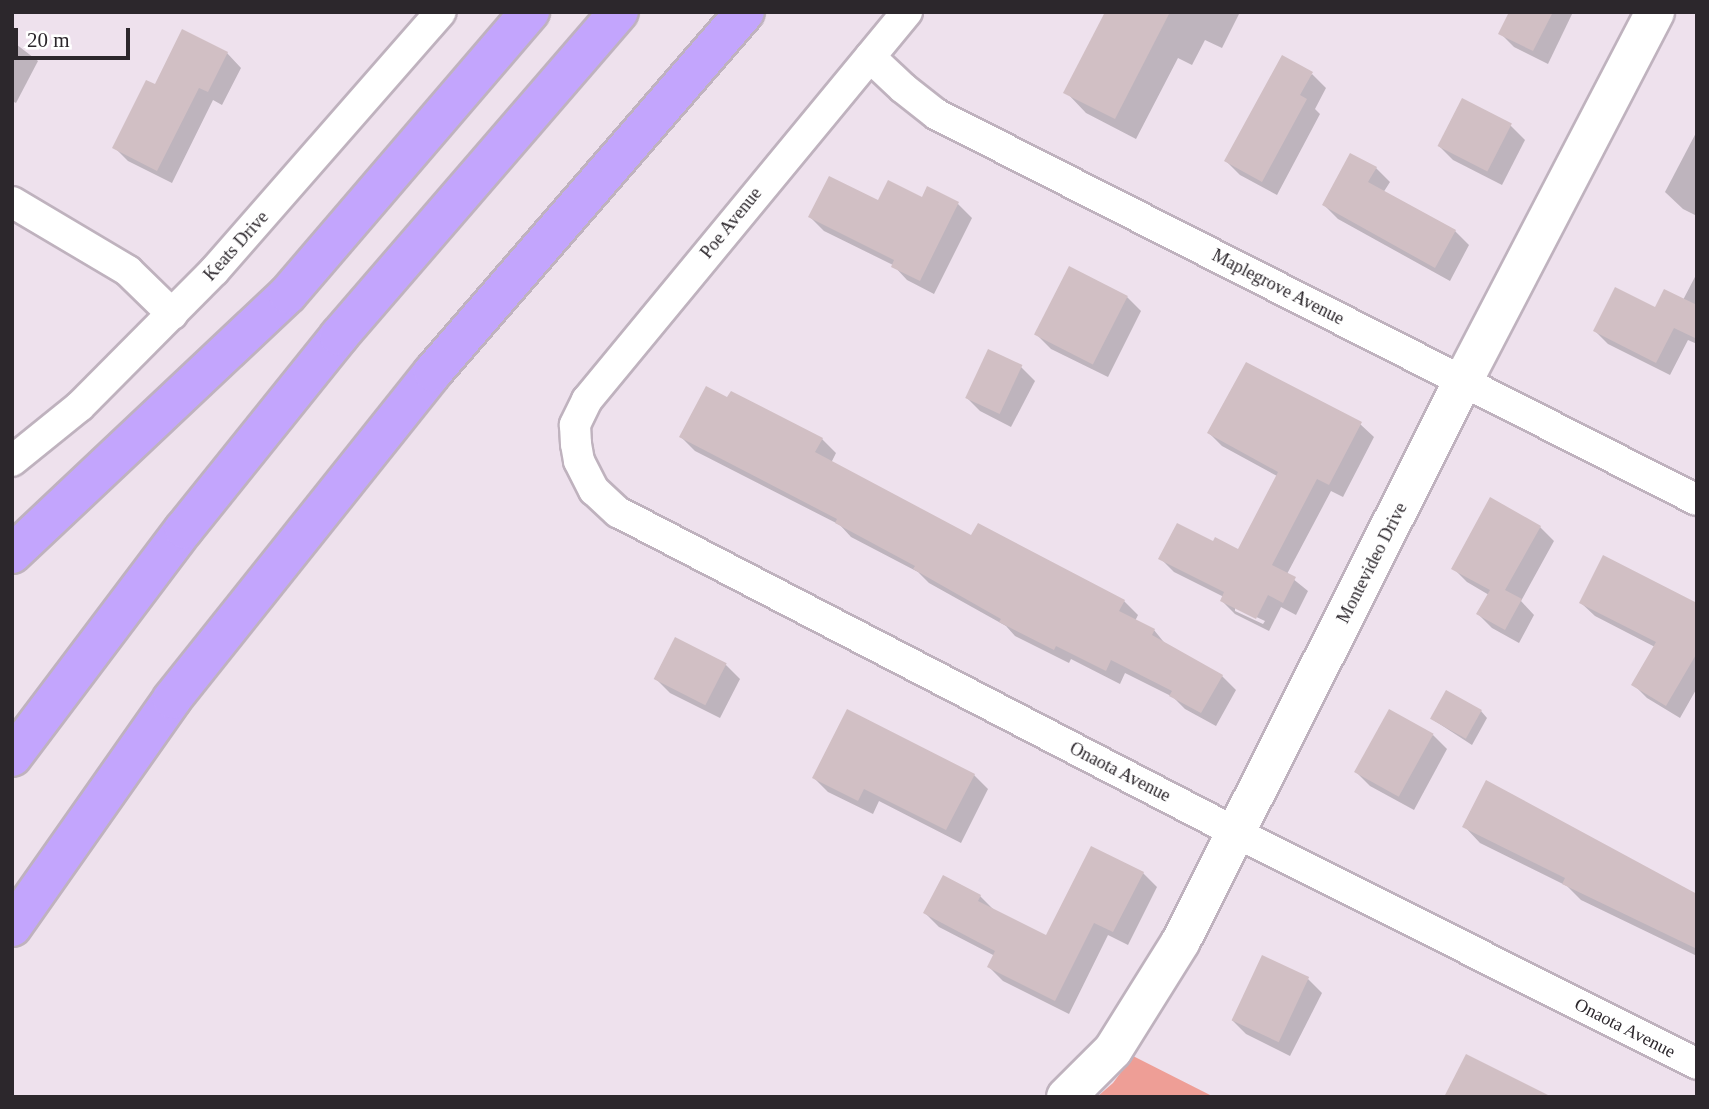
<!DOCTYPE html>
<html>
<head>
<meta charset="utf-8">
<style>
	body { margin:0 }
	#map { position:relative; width:1709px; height:1109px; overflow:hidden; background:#eee1ed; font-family:"Times New Roman",serif }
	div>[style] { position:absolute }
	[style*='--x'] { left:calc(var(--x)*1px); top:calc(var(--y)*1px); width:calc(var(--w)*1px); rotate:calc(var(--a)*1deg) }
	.green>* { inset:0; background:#ee9e96 }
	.shadow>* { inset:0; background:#0003 }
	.building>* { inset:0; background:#d1bfc4; transform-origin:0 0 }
	.roads { filter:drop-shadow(2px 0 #bfb2be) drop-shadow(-2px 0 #bfb2be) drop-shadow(0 2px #bfb2be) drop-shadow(0 -2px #bfb2be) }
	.minor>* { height:30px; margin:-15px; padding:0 15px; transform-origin:15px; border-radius:15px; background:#fff }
	.tertiary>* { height:38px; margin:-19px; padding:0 19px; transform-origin:19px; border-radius:19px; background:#fff }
	.motorway>* { height:38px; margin:-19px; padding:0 19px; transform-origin:19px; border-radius:19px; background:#c3a5fd }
	span { translate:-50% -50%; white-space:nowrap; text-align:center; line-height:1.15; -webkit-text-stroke:5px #fff; paint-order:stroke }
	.street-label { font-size:18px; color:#2c272c }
	.frame { position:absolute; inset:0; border:14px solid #2c272c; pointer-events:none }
	.scale { position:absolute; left:14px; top:28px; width:116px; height:32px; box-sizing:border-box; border:4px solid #2c272c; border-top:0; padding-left:9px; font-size:21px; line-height:24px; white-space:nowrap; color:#2c272c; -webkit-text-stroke:5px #fff; paint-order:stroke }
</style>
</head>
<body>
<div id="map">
	<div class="green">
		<div style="clip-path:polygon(1133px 1056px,1214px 1097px,1097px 1097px,1113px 1083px)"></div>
	</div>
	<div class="shadow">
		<div style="clip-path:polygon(1107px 12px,1240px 12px,1222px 48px,1205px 40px,1192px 65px,1178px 58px,1136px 139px,1086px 113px,1066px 92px)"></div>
		<div style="clip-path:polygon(1510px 12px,1573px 12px,1548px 64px,1514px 47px,1500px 33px)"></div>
		<div style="clip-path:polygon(12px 41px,38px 61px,16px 103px,12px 101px)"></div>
		<div style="clip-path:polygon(227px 53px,241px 68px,222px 105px,213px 100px,172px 183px,128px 161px,114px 147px,155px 87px)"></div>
		<div style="clip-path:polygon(1312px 74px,1326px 88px,1315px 109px,1320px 114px,1277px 195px,1240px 175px,1226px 161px)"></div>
		<div style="clip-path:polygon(1462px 100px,1511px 126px,1525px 140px,1502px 185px,1453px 160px,1439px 146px)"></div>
		<div style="clip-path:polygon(1697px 131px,1697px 216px,1683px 209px,1665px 192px)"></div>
		<div style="clip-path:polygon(1376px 168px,1390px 182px,1383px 193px,1455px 231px,1469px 245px,1450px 281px,1338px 219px,1324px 205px)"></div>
		<div style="clip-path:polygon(922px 199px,958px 204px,972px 218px,934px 294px,907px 280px,893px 265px,824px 231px,810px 217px)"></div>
		<div style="clip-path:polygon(1697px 273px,1697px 344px,1688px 340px,1670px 375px,1608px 344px,1595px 331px,1683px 300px)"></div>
		<div style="clip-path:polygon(1127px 297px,1141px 311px,1108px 377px,1051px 349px,1037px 335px)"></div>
		<div style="clip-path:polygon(1021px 367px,1035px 381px,1011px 427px,980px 411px,966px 397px)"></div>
		<div style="clip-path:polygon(evenodd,1360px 424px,1374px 437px,1343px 497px,1331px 491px,1287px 574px,1308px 591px,1296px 615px,1281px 607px,1269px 631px,1235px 614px,1222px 601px,1224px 597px,1174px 572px,1161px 559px,1214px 543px,1239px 551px,1277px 476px,1222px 446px,1209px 433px,1360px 424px,1235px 607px,1265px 621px,1263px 624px,1235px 611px,1235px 607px)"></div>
		<div style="clip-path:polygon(681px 437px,822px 439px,836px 453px,831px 463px,971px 538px,1124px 601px,1138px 615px,1135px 621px,1154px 630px,1167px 646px,1222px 676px,1236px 690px,1216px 726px,1185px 709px,1173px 697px,1125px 673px,1120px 684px,1071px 659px,1069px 663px,1015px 636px,1006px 626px,929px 583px,918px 572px,851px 537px,840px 525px,695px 451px)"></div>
		<div style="clip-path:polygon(1540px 527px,1554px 541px,1521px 601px,1534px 615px,1519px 643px,1492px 628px,1478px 614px,1489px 595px,1467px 582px,1453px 568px)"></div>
		<div style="clip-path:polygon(1581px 603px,1697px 605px,1697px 688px,1680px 718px,1647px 698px,1634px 685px,1655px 647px,1595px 616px)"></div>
		<div style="clip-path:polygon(726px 665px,740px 679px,720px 718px,670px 693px,656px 679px)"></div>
		<div style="clip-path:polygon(1481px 711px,1487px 718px,1472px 745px,1432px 719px)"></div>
		<div style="clip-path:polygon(1433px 735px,1447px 749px,1414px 810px,1370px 786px,1356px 772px)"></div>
		<div style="clip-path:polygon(974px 775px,988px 789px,961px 843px,879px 801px,873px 814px,828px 792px,814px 778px)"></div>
		<div style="clip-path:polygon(1464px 826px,1697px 894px,1697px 956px,1581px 900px,1567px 886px,1480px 843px)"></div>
		<div style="clip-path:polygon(1143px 873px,1157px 887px,1128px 945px,1108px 935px,1069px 1014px,1003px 981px,989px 967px,995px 956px,939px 927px,925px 913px,980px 896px,994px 910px,1046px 937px)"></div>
		<div style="clip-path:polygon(1308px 979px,1322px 993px,1290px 1056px,1246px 1034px,1232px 1020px)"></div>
	</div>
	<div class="building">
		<div style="clip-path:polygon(1105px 12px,1170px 12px,1115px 119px,1063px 93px)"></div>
		<div style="clip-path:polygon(1509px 12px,1553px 12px,1533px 51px,1498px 34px)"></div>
		<div style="clip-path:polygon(182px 29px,228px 52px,208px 92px,199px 88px,157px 171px,112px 148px,146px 80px,155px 84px)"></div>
		<div style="clip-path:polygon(1282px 55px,1313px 72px,1300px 95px,1307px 99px,1262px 182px,1224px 161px)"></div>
		<div style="left:1462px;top:98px;width:56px;height:54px;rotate:27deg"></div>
		<div style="clip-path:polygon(1350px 153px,1377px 167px,1368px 182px,1456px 230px,1435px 268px,1322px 205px)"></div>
		<div style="clip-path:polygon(829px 176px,878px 200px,888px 180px,922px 197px,927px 186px,959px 202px,920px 281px,891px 267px,894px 260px,808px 217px)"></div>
		<div style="left:1069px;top:266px;width:66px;height:77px;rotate:27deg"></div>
		<div style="clip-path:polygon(1615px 287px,1655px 307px,1664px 289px,1697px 305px,1697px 339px,1674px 328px,1656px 363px,1593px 331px)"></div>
		<div style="left:988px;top:349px;width:38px;height:54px;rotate:25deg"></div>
		<div style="clip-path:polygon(1246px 362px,1362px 422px,1329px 485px,1317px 479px,1272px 565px,1296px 577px,1283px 603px,1268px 595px,1256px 619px,1220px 601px,1224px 592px,1158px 559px,1177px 523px,1213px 541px,1215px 537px,1238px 549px,1278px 472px,1207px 433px)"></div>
		<div style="clip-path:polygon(706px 386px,727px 397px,731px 391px,823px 438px,815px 452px,971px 535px,978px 523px,1125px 600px,1119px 611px,1155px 629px,1152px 635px,1223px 675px,1201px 713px,1169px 696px,1172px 691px,1111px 660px,1106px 671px,1056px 646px,1054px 650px,999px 622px,1001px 619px,913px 569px,915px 566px,835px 523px,837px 519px,679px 437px)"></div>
		<div style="clip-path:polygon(1490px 497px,1541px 526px,1505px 590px,1522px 599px,1505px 630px,1476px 614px,1490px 590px,1451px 569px)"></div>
		<div style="clip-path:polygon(1603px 555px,1697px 603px,1697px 653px,1666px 706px,1631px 685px,1656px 642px,1579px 603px)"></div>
		<div style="left:675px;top:637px;width:58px;height:47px;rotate:27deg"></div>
		<div style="left:1446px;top:690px;width:41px;height:33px;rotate:29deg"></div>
		<div style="clip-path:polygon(847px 709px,975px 774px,946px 830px,864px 789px,858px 801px,812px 778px)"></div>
		<div style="left:1389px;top:709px;width:51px;height:72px;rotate:29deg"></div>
		<div style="clip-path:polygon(1486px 780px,1697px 894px,1697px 949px,1562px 884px,1565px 878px,1462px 827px)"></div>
		<div style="clip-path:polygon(1091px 846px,1144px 872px,1113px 932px,1094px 923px,1055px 1001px,987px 967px,995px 951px,923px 913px,943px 875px,981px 895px,978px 901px,1046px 935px)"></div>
		<div style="left:1262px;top:955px;width:52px;height:72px;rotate:25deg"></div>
		<div style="clip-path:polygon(1466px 1054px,1552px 1097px,1444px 1097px)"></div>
	</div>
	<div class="roads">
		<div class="minor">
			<div style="--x:907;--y:12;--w:503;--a:129.51"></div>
			<div style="--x:587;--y:400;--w:28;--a:116"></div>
			<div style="--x:575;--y:425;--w:19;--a:87"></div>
			<div style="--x:576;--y:444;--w:17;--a:80"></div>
			<div style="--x:579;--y:461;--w:33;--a:63"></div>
			<div style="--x:594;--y:490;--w:33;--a:43"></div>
			<div style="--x:618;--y:512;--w:697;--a:27.41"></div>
			<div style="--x:1237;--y:833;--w:515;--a:26.66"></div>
			<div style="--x:870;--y:57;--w:45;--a:43.2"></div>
			<div style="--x:903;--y:88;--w:42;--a:38.2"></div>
			<div style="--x:936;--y:114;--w:853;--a:26.9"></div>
			<div style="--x:12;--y:202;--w:135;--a:30.7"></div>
			<div style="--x:128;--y:271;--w:62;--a:44.3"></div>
			<div style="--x:12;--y:461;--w:87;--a:-39"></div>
			<div style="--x:80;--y:406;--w:190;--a:-45.2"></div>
			<div style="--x:214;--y:271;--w:344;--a:-48.8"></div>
		</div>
		<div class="tertiary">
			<div style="--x:1066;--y:1097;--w:66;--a:-45"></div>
			<div style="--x:1113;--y:1050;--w:128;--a:-58"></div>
			<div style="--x:1181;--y:941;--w:627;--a:-63.27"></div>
			<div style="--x:1463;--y:381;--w:416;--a:-62.5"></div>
		</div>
		<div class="motorway">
			<div style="--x:12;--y:554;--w:379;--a:-43.3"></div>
			<div style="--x:288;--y:294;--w:372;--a:-49.4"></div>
			<div style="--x:12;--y:757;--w:286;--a:-53"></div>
			<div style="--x:184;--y:529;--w:248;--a:-51.2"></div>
			<div style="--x:339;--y:336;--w:428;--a:-49.2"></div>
			<div style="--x:12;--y:927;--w:279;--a:-54.9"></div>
			<div style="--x:172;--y:699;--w:418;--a:-51.4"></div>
			<div style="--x:433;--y:372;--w:476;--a:-49.1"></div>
		</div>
	</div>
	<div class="street-label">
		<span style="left:731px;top:223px;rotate:-51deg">Poe Avenue</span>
		<span style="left:236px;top:246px;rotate:-48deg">Keats Drive</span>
		<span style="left:1278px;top:287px;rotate:27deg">Maplegrove Avenue</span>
		<span style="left:1372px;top:563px;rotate:-63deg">Montevideo Drive</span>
		<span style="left:1120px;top:772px;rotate:27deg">Onaota Avenue</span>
		<span style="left:1625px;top:1028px;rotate:27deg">Onaota Avenue</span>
	</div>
	<div class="frame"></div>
	<div class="scale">20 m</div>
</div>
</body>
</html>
